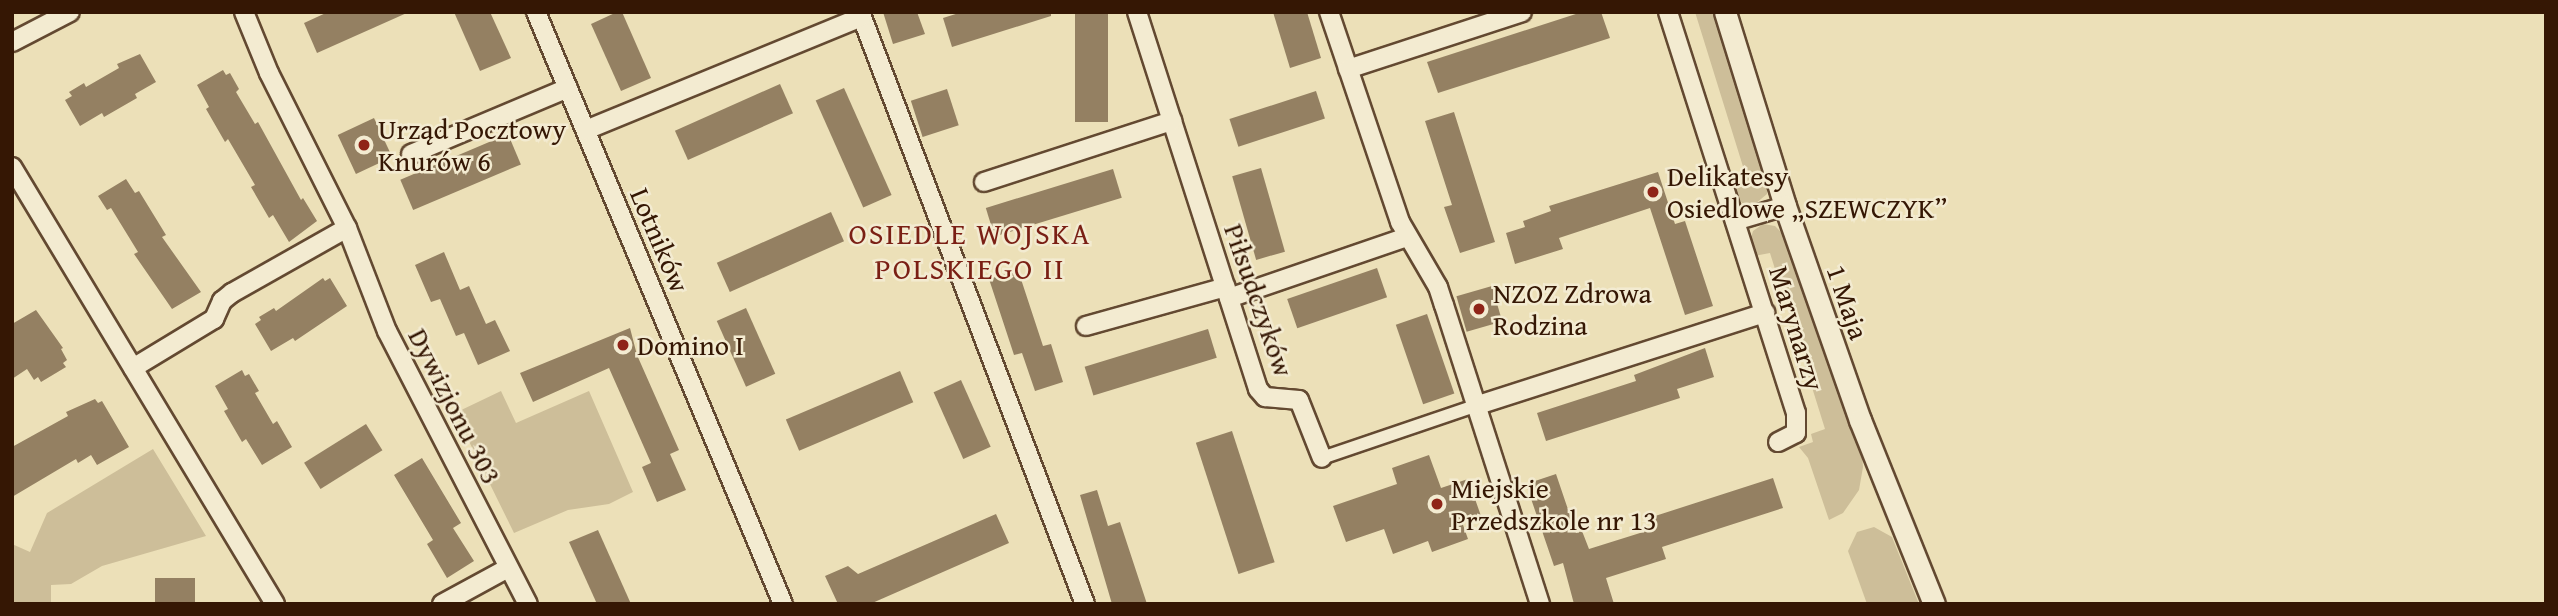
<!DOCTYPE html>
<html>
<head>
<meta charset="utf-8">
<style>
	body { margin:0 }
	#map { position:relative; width:2558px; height:616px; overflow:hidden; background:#ece0b8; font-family:"Gentium Book Plus",serif }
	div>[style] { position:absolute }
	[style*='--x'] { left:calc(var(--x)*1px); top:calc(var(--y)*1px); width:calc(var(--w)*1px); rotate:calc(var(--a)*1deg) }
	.green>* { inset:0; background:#cdbe99 }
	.building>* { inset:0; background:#948062; transform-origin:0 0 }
	.roads { filter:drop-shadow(2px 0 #634931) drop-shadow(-2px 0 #634931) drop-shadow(0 2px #634931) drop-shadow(0 -2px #634931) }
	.pedestrian>* { height:12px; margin:-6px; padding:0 6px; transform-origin:6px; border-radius:6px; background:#f3ebd1 }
	.minor>* { height:18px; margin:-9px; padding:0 9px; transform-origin:9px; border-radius:9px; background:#f3ebd1 }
	.tertiary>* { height:21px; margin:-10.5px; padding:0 10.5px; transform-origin:10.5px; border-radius:10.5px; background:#f3ebd1 }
	.dots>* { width:19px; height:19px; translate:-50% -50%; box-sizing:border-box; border:4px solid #f3ebd1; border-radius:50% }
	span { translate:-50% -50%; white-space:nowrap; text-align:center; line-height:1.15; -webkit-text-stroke:5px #f3ebd1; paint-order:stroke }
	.poi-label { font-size:28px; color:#351704 }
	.left { translate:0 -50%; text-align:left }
	.street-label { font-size:28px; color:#351704 }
	.neighbourhood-label { font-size:30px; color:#7a1f14; letter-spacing:2px }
	.frame { position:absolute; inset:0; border:14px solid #351704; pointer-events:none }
</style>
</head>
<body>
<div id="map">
	<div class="green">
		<div style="clip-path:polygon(1695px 12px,1713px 12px,1767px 184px,1767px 194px,1755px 204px,1742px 203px,1733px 190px,1730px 178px,1745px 173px)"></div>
		<div style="clip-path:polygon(1763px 224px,1775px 226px,1783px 234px,1862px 455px,1863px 467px,1859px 490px,1843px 513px,1829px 520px,1808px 458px,1799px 447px,1813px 442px,1811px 434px,1825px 429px,1770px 253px,1754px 256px,1750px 241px,1753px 231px)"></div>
		<div style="clip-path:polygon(501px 391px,516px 423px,589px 391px,633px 492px,609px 504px,568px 510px,514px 533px,455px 413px)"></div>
		<div style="clip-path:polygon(153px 449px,206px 536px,102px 566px,71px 584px,51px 585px,51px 604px,12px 604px,12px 544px,30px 552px,47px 513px)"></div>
		<div style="clip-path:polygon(1874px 527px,1892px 537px,1919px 604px,1867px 604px,1848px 551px,1857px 532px)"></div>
	</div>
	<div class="building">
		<div style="clip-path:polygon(328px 12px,409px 12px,317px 53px,304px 23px)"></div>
		<div style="clip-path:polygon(454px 12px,490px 12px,511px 58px,480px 71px)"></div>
		<div style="clip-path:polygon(617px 12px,622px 12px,651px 78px,621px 91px,591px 24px)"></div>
		<div style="clip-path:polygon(883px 12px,917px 12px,925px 34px,893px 44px)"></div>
		<div style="clip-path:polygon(962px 12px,1051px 12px,1051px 16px,952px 47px,943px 18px)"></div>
		<div style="left:1075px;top:12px;width:33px;height:110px"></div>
		<div style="clip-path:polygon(1273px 12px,1307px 12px,1321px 58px,1290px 68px)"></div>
		<div style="clip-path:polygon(1582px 12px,1601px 12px,1610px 38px,1438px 93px,1427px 62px)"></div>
		<div style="clip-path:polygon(140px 54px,156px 82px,135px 94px,137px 98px,104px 117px,102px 113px,80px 126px,65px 100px,72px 96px,69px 92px,84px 83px,86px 87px,119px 68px,117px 64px)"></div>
		<div style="clip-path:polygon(223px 70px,226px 75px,230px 73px,239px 89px,236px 92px,255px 124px,258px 122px,301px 200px,303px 198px,317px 221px,289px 242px,273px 215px,269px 218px,251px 187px,255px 185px,228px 139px,225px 142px,206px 109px,209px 107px,197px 85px)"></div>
		<div style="left:780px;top:84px;width:32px;height:115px;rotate:66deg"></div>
		<div style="left:844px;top:88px;width:117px;height:31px;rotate:66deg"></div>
		<div style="left:947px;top:89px;width:38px;height:38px;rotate:72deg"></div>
		<div style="left:1316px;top:91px;width:29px;height:91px;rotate:72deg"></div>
		<div style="clip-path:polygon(1454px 112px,1495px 242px,1460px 253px,1444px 207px,1452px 205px,1425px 121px)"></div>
		<div style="left:374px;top:118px;width:43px;height:40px;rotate:65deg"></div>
		<div style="left:508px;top:134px;width:33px;height:117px;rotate:67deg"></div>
		<div style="left:1261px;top:168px;width:87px;height:30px;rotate:74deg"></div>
		<div style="left:1113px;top:169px;width:30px;height:133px;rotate:73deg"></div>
		<div style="clip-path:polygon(1658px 172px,1675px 224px,1685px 221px,1713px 306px,1685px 315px,1650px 208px,1559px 238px,1563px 249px,1515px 264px,1506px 233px,1525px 227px,1523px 221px,1551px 211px,1549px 206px)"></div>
		<div style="clip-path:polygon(126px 179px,135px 193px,139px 191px,166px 235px,162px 237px,201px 292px,172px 309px,134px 254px,138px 252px,111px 208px,107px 210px,98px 196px)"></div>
		<div style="left:831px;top:212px;width:32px;height:125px;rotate:66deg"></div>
		<div style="clip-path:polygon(444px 252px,460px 290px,469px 286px,486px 324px,495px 320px,510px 351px,478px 365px,464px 333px,456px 336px,440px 299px,431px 302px,415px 265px)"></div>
		<div style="left:1377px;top:268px;width:31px;height:95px;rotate:71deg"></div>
		<div style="clip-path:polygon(1018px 270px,1043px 346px,1051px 344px,1063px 382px,1035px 391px,1022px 353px,1014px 355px,989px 279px)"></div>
		<div style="clip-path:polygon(323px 278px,325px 281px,330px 278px,347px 306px,295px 341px,293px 338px,271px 351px,255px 324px,261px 320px,259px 317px,274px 308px,276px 311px)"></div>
		<div style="left:1492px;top:286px;width:37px;height:37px;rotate:74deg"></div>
		<div style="left:746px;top:308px;width:72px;height:32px;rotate:66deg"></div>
		<div style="clip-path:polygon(36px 310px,63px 348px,61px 349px,67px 360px,63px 363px,66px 367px,41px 382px,38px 377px,34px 380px,27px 369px,12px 379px,12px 324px)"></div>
		<div style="left:1427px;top:314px;width:84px;height:33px;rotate:71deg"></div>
		<div style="clip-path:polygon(630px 328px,637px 355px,679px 450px,670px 454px,686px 490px,657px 502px,642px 467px,651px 463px,609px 368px,533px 402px,520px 373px)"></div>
		<div style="left:1208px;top:329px;width:30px;height:129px;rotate:73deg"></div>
		<div style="clip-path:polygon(1705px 348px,1714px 377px,1677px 389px,1680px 398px,1546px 441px,1537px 413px,1636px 381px,1634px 375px)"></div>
		<div style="clip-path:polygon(242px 370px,245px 376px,249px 374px,259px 391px,255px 393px,273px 424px,277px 421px,292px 447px,262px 465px,246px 439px,242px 442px,224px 411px,228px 409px,215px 386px)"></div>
		<div style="left:900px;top:371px;width:34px;height:124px;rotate:67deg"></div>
		<div style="left:961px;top:380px;width:73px;height:30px;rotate:66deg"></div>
		<div style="clip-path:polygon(95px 399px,98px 403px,102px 401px,129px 447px,97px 465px,91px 455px,78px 463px,76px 459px,12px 497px,12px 447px,68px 416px,66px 412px)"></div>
		<div style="left:366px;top:424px;width:31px;height:73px;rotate:58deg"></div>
		<div style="left:1232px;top:431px;width:138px;height:38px;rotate:72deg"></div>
		<div style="clip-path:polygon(1429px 455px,1441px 488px,1468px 479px,1481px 516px,1462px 522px,1468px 539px,1432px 552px,1428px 541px,1393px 554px,1384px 529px,1346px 542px,1333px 506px,1397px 484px,1392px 468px)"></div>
		<div style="clip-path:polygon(422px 458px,461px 523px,453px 528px,474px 561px,447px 578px,427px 544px,433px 540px,394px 475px)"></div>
		<div style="clip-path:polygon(1556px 474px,1576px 533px,1582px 531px,1589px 549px,1656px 528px,1652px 517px,1773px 478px,1783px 508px,1662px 547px,1666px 559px,1606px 578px,1614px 604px,1574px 604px,1563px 563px,1554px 566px,1526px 484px)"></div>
		<div style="clip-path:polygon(1097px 490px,1108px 526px,1120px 522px,1147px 604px,1112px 604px,1080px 495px)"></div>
		<div style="clip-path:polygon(996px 514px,1009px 543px,870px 604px,838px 604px,825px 576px,848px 566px,858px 574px)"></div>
		<div style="clip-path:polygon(598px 530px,631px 604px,597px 604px,569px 542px)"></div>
		<div style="left:155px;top:578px;width:40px;height:26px"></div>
	</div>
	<div class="roads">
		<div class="pedestrian">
			<div style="--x:1322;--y:458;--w:162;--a:-18.8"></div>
		</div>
		<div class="minor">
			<div style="--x:244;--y:12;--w:66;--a:67.7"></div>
			<div style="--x:269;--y:73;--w:174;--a:63.3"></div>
			<div style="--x:347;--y:228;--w:110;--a:68.8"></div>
			<div style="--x:387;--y:331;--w:307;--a:62.7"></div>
			<div style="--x:536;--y:12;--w:641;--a:67.35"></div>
			<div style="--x:860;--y:12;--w:633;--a:69.19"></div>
			<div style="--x:1137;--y:12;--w:396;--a:72.2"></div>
			<div style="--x:1258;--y:389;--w:11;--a:49"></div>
			<div style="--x:1265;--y:397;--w:34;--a:5"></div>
			<div style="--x:1299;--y:400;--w:62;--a:68.4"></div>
			<div style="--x:1329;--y:12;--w:222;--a:71.3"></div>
			<div style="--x:1400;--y:222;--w:75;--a:59.7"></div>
			<div style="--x:1438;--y:287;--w:19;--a:72"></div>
			<div style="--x:1444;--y:305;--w:314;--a:72.2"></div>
			<div style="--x:1668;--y:12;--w:421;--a:72.3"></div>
			<div style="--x:1796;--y:413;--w:20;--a:90"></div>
			<div style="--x:1796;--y:433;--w:20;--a:153"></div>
			<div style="--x:12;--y:42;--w:65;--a:-27.3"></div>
			<div style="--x:1348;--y:69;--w:183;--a:-18.1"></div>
			<div style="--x:586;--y:130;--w:297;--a:-22.3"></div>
			<div style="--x:411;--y:154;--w:170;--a:-22.8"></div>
			<div style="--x:12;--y:167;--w:510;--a:58.96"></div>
			<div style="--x:984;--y:182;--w:198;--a:-18"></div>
			<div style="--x:1735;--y:221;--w:52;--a:-16.7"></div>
			<div style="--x:1229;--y:298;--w:188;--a:-18.9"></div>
			<div style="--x:1086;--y:326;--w:145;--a:-15.6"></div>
			<div style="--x:133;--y:368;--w:95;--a:-31.2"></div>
			<div style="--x:214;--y:319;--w:20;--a:-66"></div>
			<div style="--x:222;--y:301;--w:13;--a:-39"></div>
			<div style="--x:232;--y:293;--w:132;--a:-29.5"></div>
			<div style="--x:1475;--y:406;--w:305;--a:-17.8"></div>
			<div style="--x:442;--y:604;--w:75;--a:-28.6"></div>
		</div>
		<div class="tertiary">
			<div style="--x:1725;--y:12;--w:203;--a:72.8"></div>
			<div style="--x:1785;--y:206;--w:227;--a:70.7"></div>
			<div style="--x:1860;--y:420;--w:198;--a:68.1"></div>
		</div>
	</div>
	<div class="dots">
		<div style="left:364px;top:145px;background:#8f2418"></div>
		<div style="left:1653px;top:192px;background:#8f2418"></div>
		<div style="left:1479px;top:309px;background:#8f2418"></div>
		<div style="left:623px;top:345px;background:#8f2418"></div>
		<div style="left:1437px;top:504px;background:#8f2418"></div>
	</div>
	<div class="poi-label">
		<span class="left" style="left:378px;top:145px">Urząd Pocztowy<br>Knurów 6</span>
		<span class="left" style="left:1667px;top:192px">Delikatesy<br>Osiedlowe „SZEWCZYK”</span>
		<span class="left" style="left:1493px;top:309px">NZOZ Zdrowa<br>Rodzina</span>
		<span class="left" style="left:637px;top:345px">Domino I</span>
		<span class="left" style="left:1451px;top:504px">Miejskie<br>Przedszkole nr 13</span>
	</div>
	<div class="street-label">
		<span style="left:660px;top:240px;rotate:67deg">Lotników</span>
		<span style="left:1259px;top:300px;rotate:71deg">Piłsudczyków</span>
		<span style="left:1848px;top:302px;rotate:71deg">1 Maja</span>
		<span style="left:1797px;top:328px;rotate:73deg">Marynarzy</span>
		<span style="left:455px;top:406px;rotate:63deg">Dywizjonu 303</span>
	</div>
	<div class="neighbourhood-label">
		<span style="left:970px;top:250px">OSIEDLE WOJSKA<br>POLSKIEGO II</span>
	</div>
	<div class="frame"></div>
</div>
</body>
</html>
